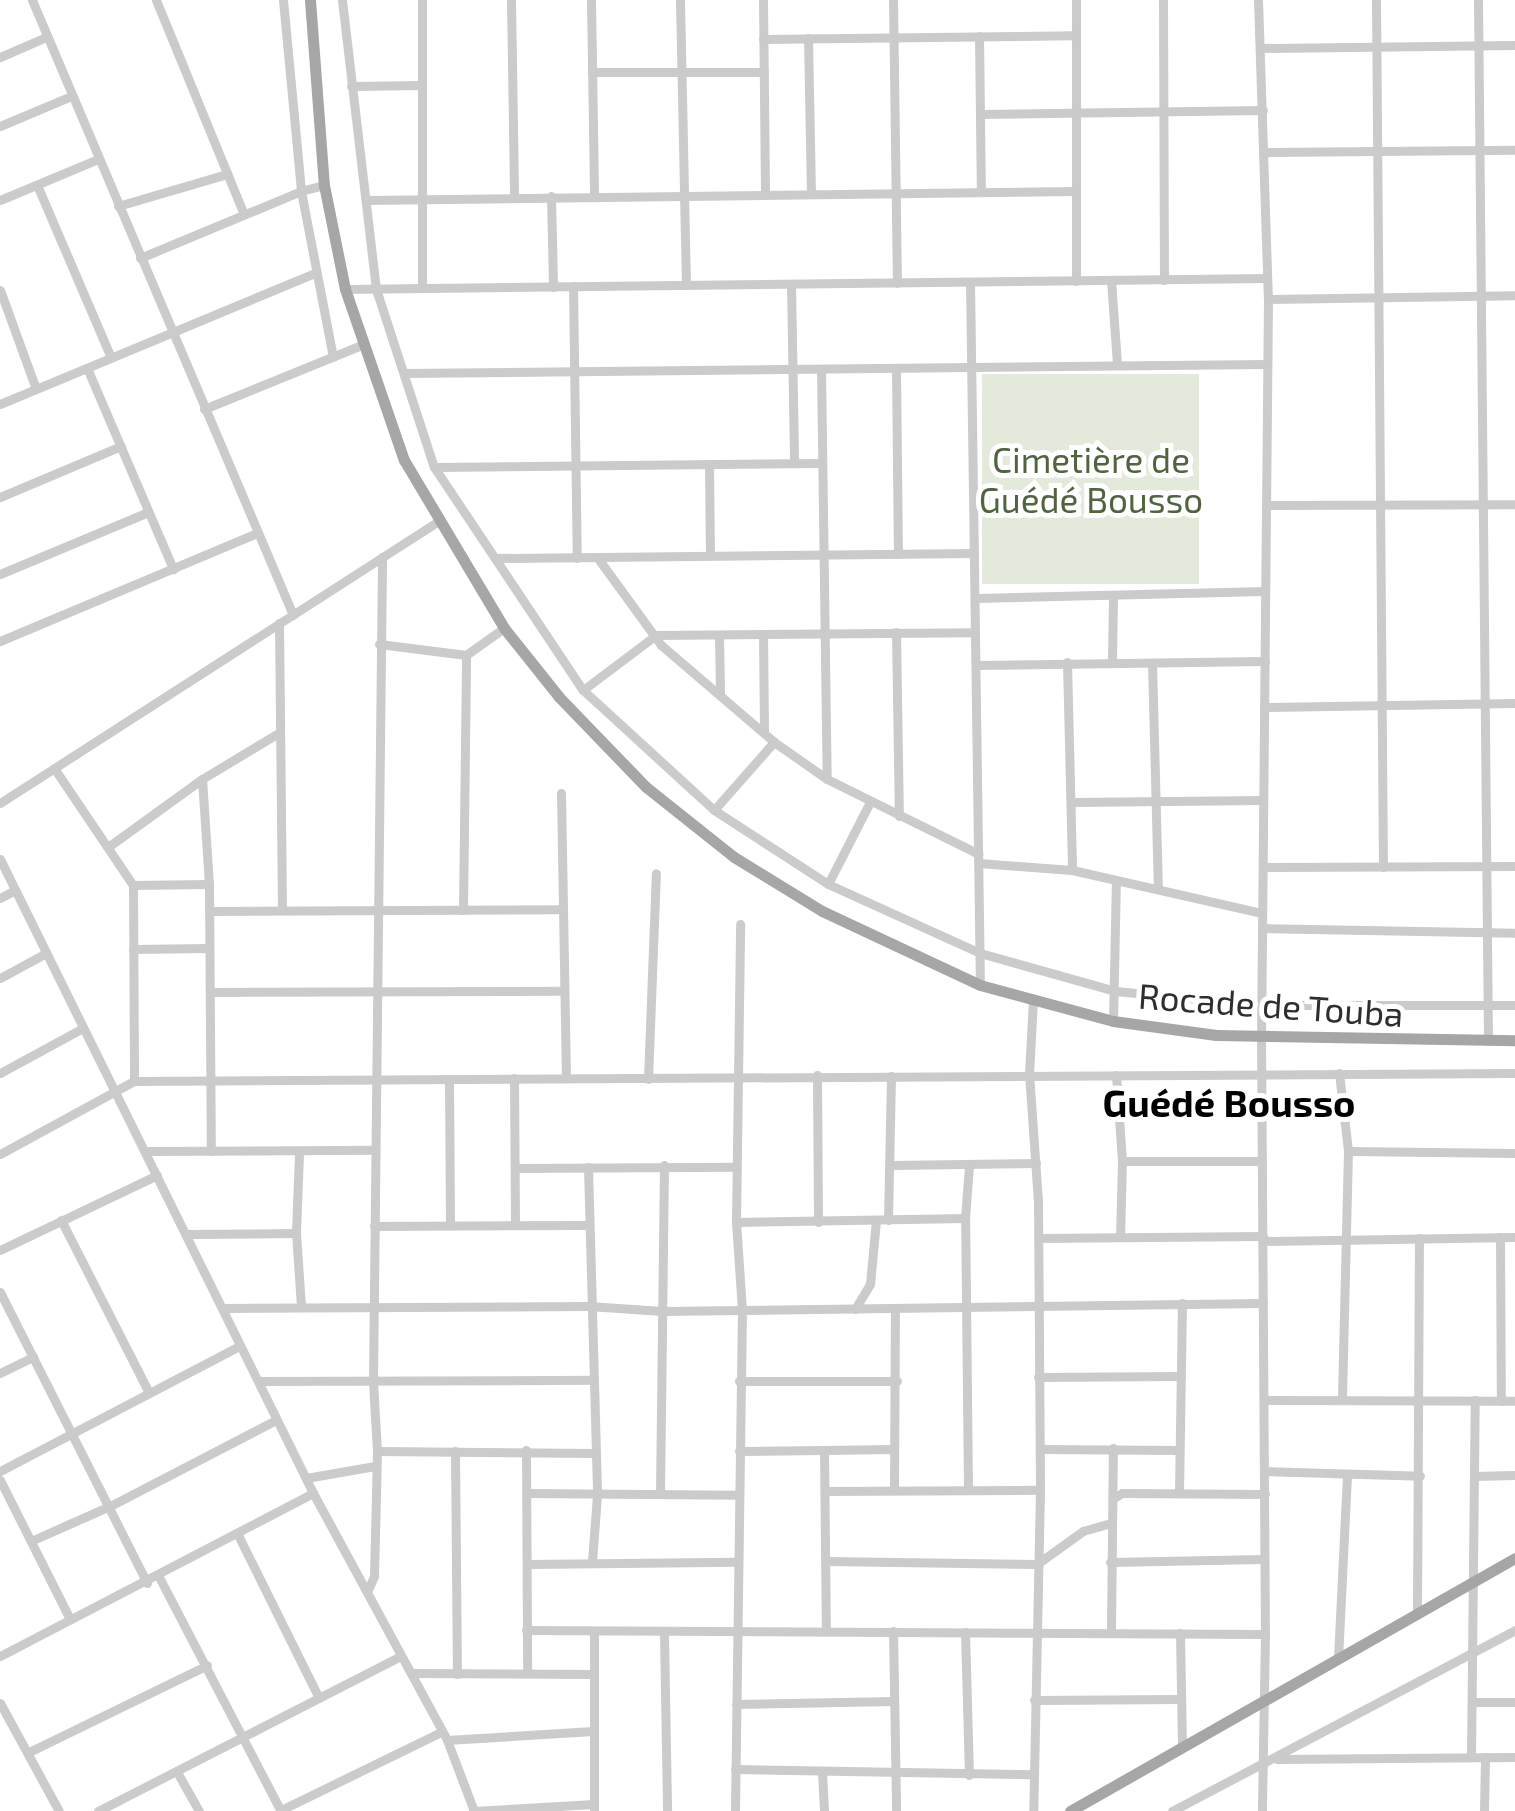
<!DOCTYPE html>
<html>
<head>
<meta charset="utf-8">
<style>
	body { margin:0 }
	#map { position:relative; width:1515px; height:1811px; overflow:hidden; background:#fff; font-family:"Exo 2",sans-serif }
	div>[style] { position:absolute }
	[style*='--x'] { left:calc(var(--x)*1px); top:calc(var(--y)*1px); width:calc(var(--w)*1px); rotate:calc(var(--a)*1deg) }
	.green>* { inset:0; background:#e3eadc; transform-origin:0 0 }
	.minor>* { height:9px; margin:-4.5px; padding:0 4.5px; transform-origin:4.5px; border-radius:4.5px; background:#cbcbcb }
	.major>* { height:11px; margin:-5.5px; padding:0 5.5px; transform-origin:5.5px; border-radius:5.5px; background:#a6a6a6 }
	span { translate:-50% -50%; white-space:nowrap; text-align:center; line-height:1.15; -webkit-text-stroke:10px #fff; paint-order:stroke }
	.park-label { font-size:35px; color:#50653f }
	.street-label { font-size:35px; color:#2e2e2e }
	.neighbourhood-label { font-size:38px; color:#000; font-weight:700 }
</style>
</head>
<body>
<div id="map">
	<div class="green">
		<div style="left:982px;top:374px;width:217px;height:210px"></div>
	</div>
	<div class="minor">
		<div style="--x:32;--y:0;--w:668;--a:67"></div>
		<div style="--x:156;--y:0;--w:232;--a:67.7"></div>
		<div style="--x:283;--y:0;--w:192;--a:84.6"></div>
		<div style="--x:301;--y:191;--w:169;--a:79.1"></div>
		<div style="--x:342;--y:0;--w:291;--a:83.3"></div>
		<div style="--x:376;--y:289;--w:187;--a:72"></div>
		<div style="--x:434;--y:467;--w:268;--a:56.3"></div>
		<div style="--x:583;--y:690;--w:178;--a:42.5"></div>
		<div style="--x:714;--y:810;--w:136;--a:33"></div>
		<div style="--x:828;--y:884;--w:167;--a:24.4"></div>
		<div style="--x:980;--y:953;--w:140;--a:15.7"></div>
		<div style="--x:1115;--y:991;--w:147;--a:5.5"></div>
		<div style="--x:1261;--y:1005;--w:254;--a:0"></div>
		<div style="--x:422;--y:0;--w:288;--a:90"></div>
		<div style="--x:511;--y:0;--w:197;--a:89.1"></div>
		<div style="--x:591;--y:0;--w:196;--a:89.1"></div>
		<div style="--x:680;--y:0;--w:285;--a:88.8"></div>
		<div style="--x:763;--y:0;--w:194;--a:89.4"></div>
		<div style="--x:893;--y:0;--w:283;--a:89.2"></div>
		<div style="--x:1076;--y:0;--w:281;--a:90"></div>
		<div style="--x:1163;--y:0;--w:280;--a:89.8"></div>
		<div style="--x:1258;--y:0;--w:299;--a:88.1"></div>
		<div style="--x:1268;--y:299;--w:738;--a:90.54"></div>
		<div style="--x:1261;--y:1037;--w:597;--a:89.62"></div>
		<div style="--x:1265;--y:1634;--w:177;--a:91"></div>
		<div style="--x:1376;--y:0;--w:867;--a:89.54"></div>
		<div style="--x:1478;--y:0;--w:1041;--a:89.45"></div>
		<div style="--x:979;--y:36;--w:156;--a:89.3"></div>
		<div style="--x:808;--y:38;--w:156;--a:88.9"></div>
		<div style="--x:763;--y:39;--w:312;--a:-0.7"></div>
		<div style="--x:1260;--y:48;--w:255;--a:-0.7"></div>
		<div style="--x:0;--y:57;--w:50;--a:-23.5"></div>
		<div style="--x:592;--y:72;--w:172;--a:0"></div>
		<div style="--x:351;--y:86;--w:71;--a:-0.8"></div>
		<div style="--x:980;--y:114;--w:283;--a:-0.8"></div>
		<div style="--x:0;--y:126;--w:77;--a:-22.9"></div>
		<div style="--x:1264;--y:152;--w:251;--a:-0.5"></div>
		<div style="--x:37;--y:185;--w:188;--a:66.8"></div>
		<div style="--x:551;--y:196;--w:91;--a:88.7"></div>
		<div style="--x:0;--y:200;--w:106;--a:-22.7"></div>
		<div style="--x:366;--y:200;--w:710;--a:-0.73"></div>
		<div style="--x:118;--y:206;--w:114;--a:-16.4"></div>
		<div style="--x:140;--y:258;--w:174;--a:-22.6"></div>
		<div style="--x:301;--y:191;--w:24;--a:-15"></div>
		<div style="--x:1111;--y:280;--w:84;--a:85.9"></div>
		<div style="--x:970;--y:282;--w:703;--a:89.19"></div>
		<div style="--x:791;--y:284;--w:179;--a:89"></div>
		<div style="--x:573;--y:286;--w:272;--a:89.2"></div>
		<div style="--x:345;--y:289;--w:922;--a:-0.68"></div>
		<div style="--x:0;--y:290;--w:105;--a:70"></div>
		<div style="--x:1268;--y:299;--w:247;--a:-0.9"></div>
		<div style="--x:87;--y:368;--w:219;--a:66.8"></div>
		<div style="--x:896;--y:368;--w:186;--a:89.4"></div>
		<div style="--x:821;--y:369;--w:410;--a:89.2"></div>
		<div style="--x:404;--y:373;--w:863;--a:-0.6"></div>
		<div style="--x:0;--y:404;--w:340;--a:-22.6"></div>
		<div style="--x:204;--y:409;--w:170;--a:-22.1"></div>
		<div style="--x:709;--y:464;--w:92;--a:89.4"></div>
		<div style="--x:434;--y:467;--w:388;--a:-0.6"></div>
		<div style="--x:0;--y:497;--w:131;--a:-22.9"></div>
		<div style="--x:1266;--y:505;--w:249;--a:-0.2"></div>
		<div style="--x:597;--y:557;--w:109;--a:54"></div>
		<div style="--x:661;--y:645;--w:149;--a:40.6"></div>
		<div style="--x:774;--y:742;--w:65;--a:34.9"></div>
		<div style="--x:827;--y:779;--w:169;--a:26.3"></div>
		<div style="--x:496;--y:558;--w:478;--a:-0.6"></div>
		<div style="--x:0;--y:574;--w:160;--a:-22.7"></div>
		<div style="--x:975;--y:598;--w:290;--a:-1.4"></div>
		<div style="--x:279;--y:623;--w:287;--a:89.4"></div>
		<div style="--x:896;--y:632;--w:184;--a:89.1"></div>
		<div style="--x:763;--y:634;--w:98;--a:89.4"></div>
		<div style="--x:719;--y:635;--w:59;--a:89"></div>
		<div style="--x:0;--y:641;--w:279;--a:-22.8"></div>
		<div style="--x:379;--y:644;--w:88;--a:7.2"></div>
		<div style="--x:466;--y:655;--w:47;--a:-35.4"></div>
		<div style="--x:1112;--y:661;--w:65;--a:-89.1"></div>
		<div style="--x:1067;--y:662;--w:208;--a:88.6"></div>
		<div style="--x:1152;--y:663;--w:224;--a:88.5"></div>
		<div style="--x:976;--y:665;--w:289;--a:-0.8"></div>
		<div style="--x:583;--y:690;--w:91;--a:-37"></div>
		<div style="--x:656;--y:635;--w:319;--a:-0.5"></div>
		<div style="--x:1264;--y:707;--w:251;--a:-0.9"></div>
		<div style="--x:54;--y:768;--w:141;--a:56"></div>
		<div style="--x:133;--y:885;--w:196;--a:89.7"></div>
		<div style="--x:202;--y:779;--w:105;--a:86.2"></div>
		<div style="--x:209;--y:884;--w:267;--a:89.6"></div>
		<div style="--x:561;--y:793;--w:285;--a:89"></div>
		<div style="--x:1073;--y:802;--w:190;--a:-0.6"></div>
		<div style="--x:0;--y:803;--w:520;--a:-32.74"></div>
		<div style="--x:714;--y:810;--w:91;--a:-48.6"></div>
		<div style="--x:108;--y:847;--w:116;--a:-35.9"></div>
		<div style="--x:202;--y:779;--w:87;--a:-31"></div>
		<div style="--x:0;--y:859;--w:707;--a:63.72"></div>
		<div style="--x:313;--y:1493;--w:281;--a:61.5"></div>
		<div style="--x:447;--y:1740;--w:76;--a:69.2"></div>
		<div style="--x:979;--y:863;--w:93;--a:4.3"></div>
		<div style="--x:1072;--y:870;--w:195;--a:12.8"></div>
		<div style="--x:1263;--y:867;--w:252;--a:-0.2"></div>
		<div style="--x:828;--y:884;--w:92;--a:-62.9"></div>
		<div style="--x:133;--y:885;--w:76;--a:-0.8"></div>
		<div style="--x:0;--y:898;--w:17;--a:-28"></div>
		<div style="--x:463;--y:910;--w:255;--a:-89.3"></div>
		<div style="--x:209;--y:911;--w:353;--a:-0.3"></div>
		<div style="--x:1262;--y:928;--w:253;--a:1.1"></div>
		<div style="--x:133;--y:949;--w:76;--a:-0.8"></div>
		<div style="--x:0;--y:978;--w:52;--a:-28.5"></div>
		<div style="--x:210;--y:992;--w:354;--a:-0.2"></div>
		<div style="--x:1033;--y:1000;--w:73;--a:93.1"></div>
		<div style="--x:1029;--y:1073;--w:128;--a:86"></div>
		<div style="--x:1038;--y:1201;--w:289;--a:89.6"></div>
		<div style="--x:1040;--y:1490;--w:321;--a:91.2"></div>
		<div style="--x:1113;--y:1021;--w:141;--a:-88.8"></div>
		<div style="--x:0;--y:1073;--w:94;--a:-28.5"></div>
		<div style="--x:1339;--y:1073;--w:79;--a:83.4"></div>
		<div style="--x:1348;--y:1151;--w:249;--a:91.4"></div>
		<div style="--x:817;--y:1075;--w:147;--a:89.6"></div>
		<div style="--x:1116;--y:1075;--w:86;--a:86"></div>
		<div style="--x:1122;--y:1161;--w:74;--a:91.5"></div>
		<div style="--x:514;--y:1078;--w:147;--a:89.6"></div>
		<div style="--x:449;--y:1079;--w:146;--a:89.6"></div>
		<div style="--x:648;--y:1079;--w:206;--a:-87.8"></div>
		<div style="--x:146;--y:1151;--w:229;--a:-0.3"></div>
		<div style="--x:1348;--y:1151;--w:167;--a:0.7"></div>
		<div style="--x:0;--y:1154;--w:153;--a:-28.6"></div>
		<div style="--x:134;--y:1081;--w:1381;--a:-0.33"></div>
		<div style="--x:299;--y:1154;--w:79;--a:92.2"></div>
		<div style="--x:296;--y:1233;--w:73;--a:86.1"></div>
		<div style="--x:1122;--y:1161;--w:140;--a:0"></div>
		<div style="--x:892;--y:1165;--w:144;--a:-0.8"></div>
		<div style="--x:588;--y:1167;--w:328;--a:88.4"></div>
		<div style="--x:597;--y:1495;--w:66;--a:94.3"></div>
		<div style="--x:515;--y:1168;--w:222;--a:-0.3"></div>
		<div style="--x:61;--y:1220;--w:194;--a:63"></div>
		<div style="--x:888;--y:1220;--w:144;--a:-88.8"></div>
		<div style="--x:736;--y:1222;--w:229;--a:-1"></div>
		<div style="--x:374;--y:1226;--w:214;--a:-0.3"></div>
		<div style="--x:186;--y:1234;--w:110;--a:-0.5"></div>
		<div style="--x:1500;--y:1237;--w:164;--a:89.7"></div>
		<div style="--x:1039;--y:1238;--w:224;--a:-0.5"></div>
		<div style="--x:1263;--y:1241;--w:252;--a:-0.9"></div>
		<div style="--x:0;--y:1250;--w:174;--a:-25.5"></div>
		<div style="--x:0;--y:1292;--w:326;--a:63.2"></div>
		<div style="--x:223;--y:1308;--w:366;--a:-0.3"></div>
		<div style="--x:589;--y:1306;--w:73;--a:3.9"></div>
		<div style="--x:662;--y:1311;--w:601;--a:-0.76"></div>
		<div style="--x:855;--y:1309;--w:29;--a:-59"></div>
		<div style="--x:870;--y:1284;--w:64;--a:-84.6"></div>
		<div style="--x:0;--y:1373;--w:37;--a:-26"></div>
		<div style="--x:1038;--y:1377;--w:143;--a:-0.4"></div>
		<div style="--x:259;--y:1381;--w:335;--a:-0.2"></div>
		<div style="--x:739;--y:1381;--w:158;--a:0"></div>
		<div style="--x:1264;--y:1400;--w:251;--a:0.2"></div>
		<div style="--x:1040;--y:1449;--w:139;--a:0.4"></div>
		<div style="--x:526;--y:1450;--w:223;--a:89.7"></div>
		<div style="--x:824;--y:1450;--w:69;--a:-0.8"></div>
		<div style="--x:377;--y:1451;--w:218;--a:0.5"></div>
		<div style="--x:455;--y:1451;--w:223;--a:89.5"></div>
		<div style="--x:739;--y:1451;--w:85;--a:-0.7"></div>
		<div style="--x:824;--y:1450;--w:181;--a:89.4"></div>
		<div style="--x:0;--y:1471;--w:270;--a:-27.6"></div>
		<div style="--x:1265;--y:1471;--w:155;--a:1.8"></div>
		<div style="--x:1475;--y:1476;--w:40;--a:-1.4"></div>
		<div style="--x:306;--y:1478;--w:70;--a:-9.9"></div>
		<div style="--x:0;--y:1480;--w:156;--a:63.3"></div>
		<div style="--x:894;--y:1489;--w:180;--a:-89.7"></div>
		<div style="--x:968;--y:1490;--w:272;--a:-90.6"></div>
		<div style="--x:965;--y:1218;--w:52;--a:-85.6"></div>
		<div style="--x:825;--y:1491;--w:215;--a:-0.3"></div>
		<div style="--x:527;--y:1493;--w:211;--a:0.5"></div>
		<div style="--x:660;--y:1493;--w:328;--a:-89.3"></div>
		<div style="--x:1179;--y:1493;--w:190;--a:-89.1"></div>
		<div style="--x:1114;--y:1498;--w:9;--a:-32"></div>
		<div style="--x:1122;--y:1493;--w:143;--a:0.4"></div>
		<div style="--x:238;--y:1535;--w:182;--a:63.6"></div>
		<div style="--x:31;--y:1541;--w:89;--a:-24"></div>
		<div style="--x:112;--y:1505;--w:185;--a:-27.4"></div>
		<div style="--x:826;--y:1561;--w:211;--a:0.8"></div>
		<div style="--x:1037;--y:1564;--w:57;--a:-35.7"></div>
		<div style="--x:1083;--y:1531;--w:29;--a:-16"></div>
		<div style="--x:1110;--y:1562;--w:153;--a:-1.1"></div>
		<div style="--x:528;--y:1564;--w:208;--a:-0.6"></div>
		<div style="--x:159;--y:1577;--w:264;--a:62.5"></div>
		<div style="--x:367;--y:1592;--w:17;--a:-66"></div>
		<div style="--x:374;--y:1576;--w:125;--a:-88.6"></div>
		<div style="--x:377;--y:1451;--w:70;--a:-93.3"></div>
		<div style="--x:373;--y:1381;--w:824;--a:-89.37"></div>
		<div style="--x:1417;--y:1613;--w:375;--a:-89.7"></div>
		<div style="--x:526;--y:1630;--w:739;--a:0.31"></div>
		<div style="--x:1111;--y:1630;--w:182;--a:-89.4"></div>
		<div style="--x:893;--y:1631;--w:180;--a:89"></div>
		<div style="--x:965;--y:1632;--w:143;--a:88.4"></div>
		<div style="--x:1180;--y:1633;--w:113;--a:89"></div>
		<div style="--x:664;--y:1634;--w:177;--a:89"></div>
		<div style="--x:0;--y:1656;--w:353;--a:-27.5"></div>
		<div style="--x:1338;--y:1659;--w:184;--a:-87.2"></div>
		<div style="--x:411;--y:1673;--w:182;--a:0.3"></div>
		<div style="--x:1034;--y:1700;--w:146;--a:-0.4"></div>
		<div style="--x:1472;--y:1702;--w:43;--a:0"></div>
		<div style="--x:0;--y:1703;--w:123;--a:61.4"></div>
		<div style="--x:736;--y:1704;--w:158;--a:-1.1"></div>
		<div style="--x:447;--y:1740;--w:146;--a:-3.5"></div>
		<div style="--x:29;--y:1752;--w:198;--a:-26"></div>
		<div style="--x:1471;--y:1757;--w:357;--a:-89.4"></div>
		<div style="--x:1277;--y:1759;--w:238;--a:-0.5"></div>
		<div style="--x:735;--y:1769;--w:299;--a:1"></div>
		<div style="--x:177;--y:1772;--w:45;--a:60.6"></div>
		<div style="--x:822;--y:1772;--w:39;--a:87"></div>
		<div style="--x:281;--y:1810;--w:178;--a:-26"></div>
		<div style="--x:98;--y:1811;--w:340;--a:-27.1"></div>
		<div style="--x:473;--y:1811;--w:121;--a:-3.3"></div>
		<div style="--x:594;--y:1811;--w:179;--a:-90"></div>
		<div style="--x:735;--y:1811;--w:501;--a:-89.2"></div>
		<div style="--x:742;--y:1310;--w:88;--a:-93.9"></div>
		<div style="--x:736;--y:1222;--w:298;--a:-89.2"></div>
		<div style="--x:1172;--y:1811;--w:388;--a:-27.8"></div>
		<div style="--x:1484;--y:1811;--w:54;--a:-88.9"></div>
	</div>
	<div class="major">
		<div style="--x:310;--y:0;--w:186;--a:85.7"></div>
		<div style="--x:324;--y:185;--w:106;--a:78.6"></div>
		<div style="--x:345;--y:289;--w:181;--a:71"></div>
		<div style="--x:404;--y:460;--w:196;--a:59.2"></div>
		<div style="--x:504;--y:628;--w:88;--a:51.4"></div>
		<div style="--x:559;--y:697;--w:125;--a:46"></div>
		<div style="--x:646;--y:787;--w:112;--a:38.5"></div>
		<div style="--x:734;--y:857;--w:103;--a:31.5"></div>
		<div style="--x:822;--y:911;--w:174;--a:25.1"></div>
		<div style="--x:980;--y:985;--w:138;--a:15.1"></div>
		<div style="--x:1113;--y:1021;--w:104;--a:7.7"></div>
		<div style="--x:1216;--y:1035;--w:299;--a:1"></div>
		<div style="--x:1070;--y:1811;--w:512;--a:-29.62"></div>
	</div>
	<div class="park-label">
		<span style="left:1091px;top:479px">Cimetière de<br>Guédé Bousso</span>
	</div>
	<div class="street-label">
		<span style="left:1271px;top:1004px;rotate:4deg">Rocade de Touba</span>
	</div>
	<div class="neighbourhood-label">
		<span style="left:1229px;top:1103px">Guédé Bousso</span>
	</div>
</div>
</body>
</html>
